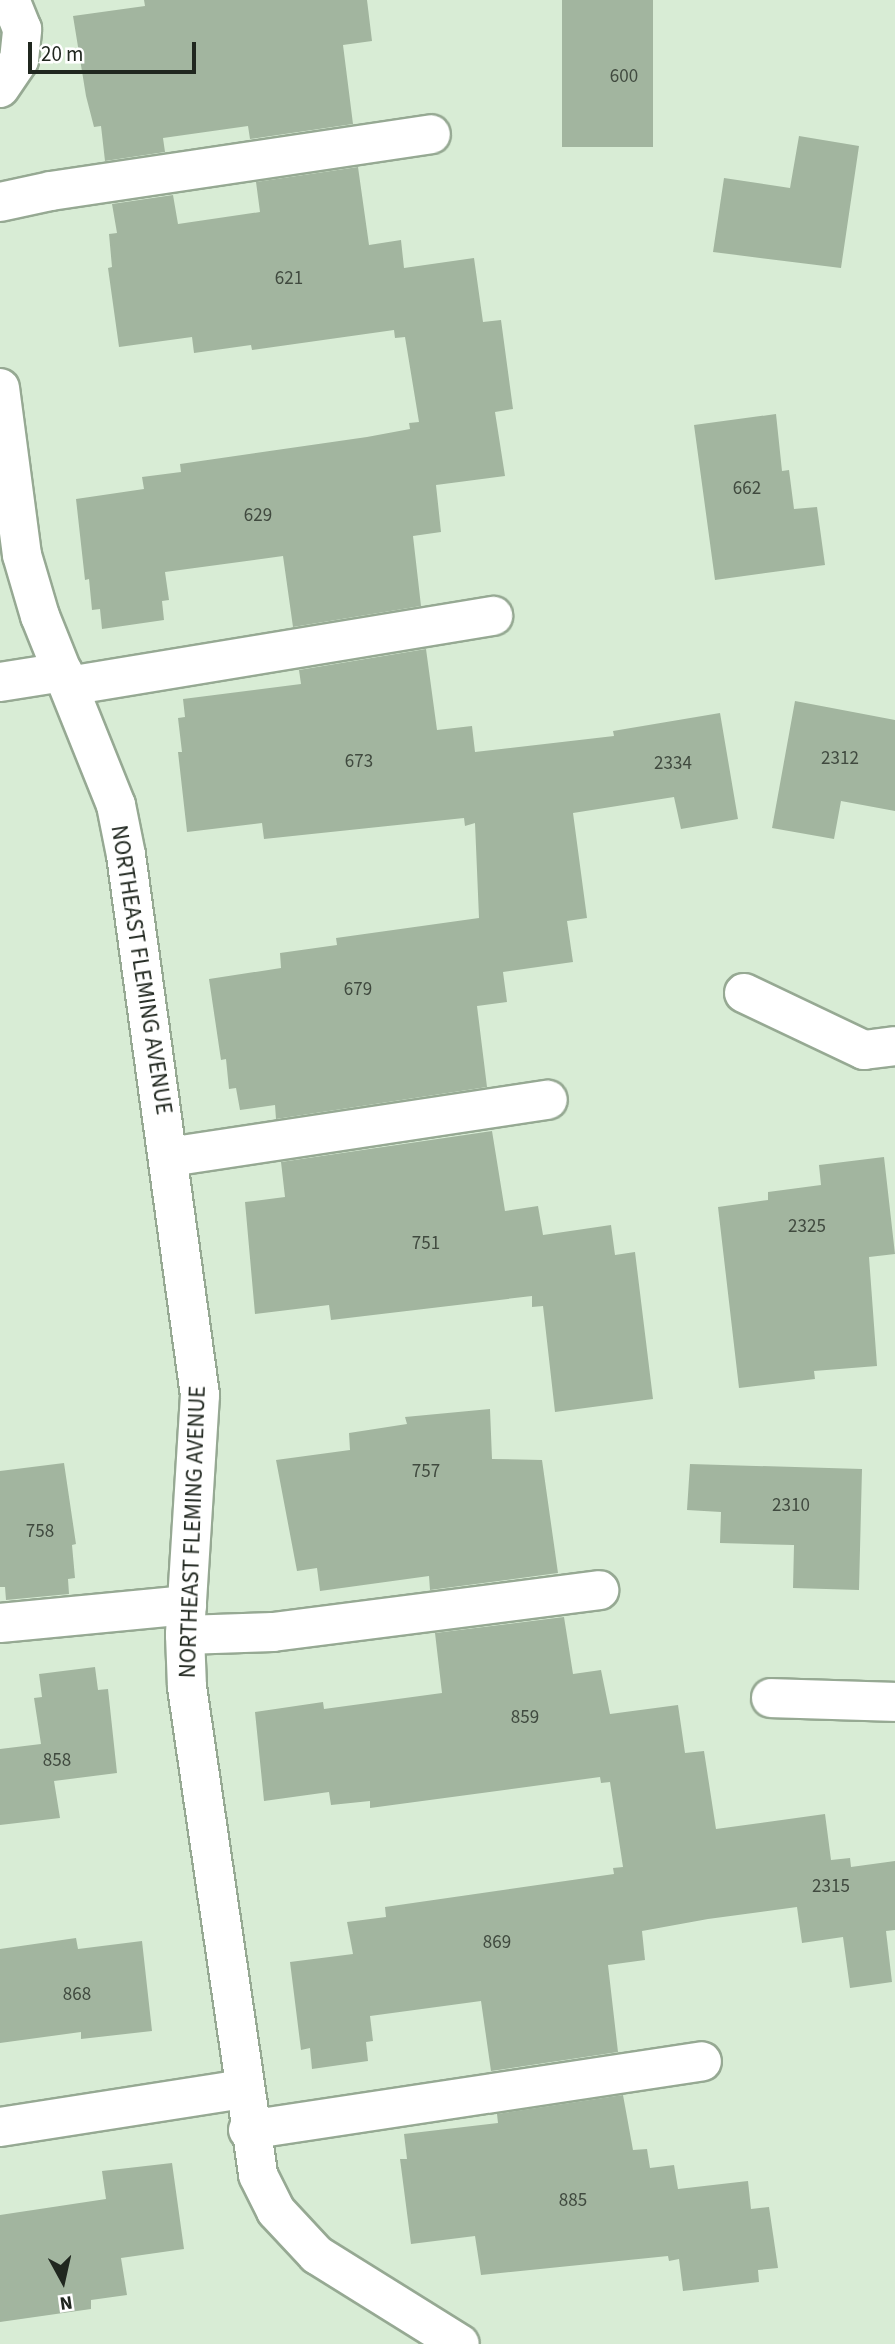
<!DOCTYPE html>
<html>
<head>
<meta charset="utf-8">
<style>
	body { margin:0 }
	#map { position:relative; width:895px; height:2344px; overflow:hidden; background:#d8ecd5; font-family:"Source Sans 3",sans-serif }
	div>[style] { position:absolute }
	[style*='--x'] { left:calc(var(--x)*1px); top:calc(var(--y)*1px); width:calc(var(--w)*1px); rotate:calc(var(--a)*1deg) }
	.building>* { inset:0; background:#a2b59f; transform-origin:0 0 }
	.roads { filter:drop-shadow(2px 0 #96a993) drop-shadow(-2px 0 #96a993) drop-shadow(0 2px #96a993) drop-shadow(0 -2px #96a993) }
	.minor>* { height:38px; margin:-19px; padding:0 19px; transform-origin:19px; border-radius:19px; background:#fff }
	span { translate:-50% -50%; white-space:nowrap; text-align:center; line-height:1.15; -webkit-text-stroke:6px #fff; paint-order:stroke }
	.number-label { font-size:19px; color:#404a3f }
	.number-label span { -webkit-text-stroke-width:0 }
	.street-label { font-size:23px; color:#20271f }
	.north { position:absolute; left:28px; top:2246px; width:70px; height:70px; -webkit-text-stroke:5px #fff; paint-order:stroke; rotate:172deg; font-size:19px; font-weight:700; line-height:28px; text-align:center; color:#20271f }
	.north::after { content:''; display:block; margin:auto; width:24px; height:32px; background:#20271f; clip-path:polygon(50% 0,100% 100%,50% 72%,0 100%) }
	.scale { position:absolute; left:28px; top:42px; width:168px; height:32px; box-sizing:border-box; border:4px solid #20271f; border-top:0; padding-left:9px; font-size:21px; line-height:24px; white-space:nowrap; color:#20271f; -webkit-text-stroke:5px #fff; paint-order:stroke }
</style>
</head>
<body>
<div id="map">
	<div class="building">
		<div style="clip-path:polygon(144px 0,367px 0,372px 41px,343px 45px,353px 124px,250px 139px,248px 126px,163px 138px,165px 152px,105px 161px,101px 126px,94px 127px,86px 96px,73px 16px,145px 6px)"></div>
		<div style="left:562px;top:0;width:91px;height:147px"></div>
		<div style="clip-path:polygon(799px 136px,859px 146px,841px 268px,713px 252px,724px 178px,790px 188px)"></div>
		<div style="clip-path:polygon(358px 167px,369px 245px,401px 240px,404px 268px,474px 258px,483px 322px,501px 320px,513px 409px,495px 412px,505px 476px,436px 485px,441px 532px,413px 536px,421px 606px,293px 627px,283px 556px,165px 572px,169px 600px,162px 601px,164px 620px,102px 629px,100px 609px,92px 610px,89px 579px,85px 580px,76px 499px,144px 489px,142px 477px,181px 472px,180px 464px,367px 437px,410px 429px,409px 423px,419px 422px,405px 337px,395px 338px,394px 330px,252px 350px,251px 345px,194px 353px,192px 337px,119px 347px,108px 268px,112px 267px,109px 234px,117px 233px,112px 204px,173px 195px,178px 224px,260px 212px,256px 182px)"></div>
		<div style="clip-path:polygon(776px 414px,782px 471px,789px 470px,794px 509px,817px 507px,825px 565px,715px 580px,694px 425px)"></div>
		<div style="clip-path:polygon(426px 649px,437px 730px,472px 726px,475px 752px,614px 736px,613px 731px,720px 713px,738px 819px,681px 829px,674px 797px,573px 813px,587px 918px,567px 921px,573px 962px,503px 972px,507px 1002px,477px 1006px,487px 1087px,276px 1119px,275px 1105px,240px 1110px,236px 1088px,229px 1089px,226px 1059px,221px 1060px,209px 979px,281px 968px,280px 953px,337px 945px,336px 938px,479px 918px,475px 823px,465px 826px,464px 818px,264px 839px,262px 823px,187px 832px,178px 752px,182px 752px,178px 718px,185px 717px,183px 699px,301px 684px,299px 670px)"></div>
		<div style="clip-path:polygon(795px 701px,895px 720px,895px 811px,841px 801px,834px 839px,772px 828px)"></div>
		<div style="clip-path:polygon(492px 1131px,505px 1211px,538px 1206px,543px 1235px,611px 1225px,615px 1255px,635px 1252px,653px 1399px,555px 1412px,543px 1306px,532px 1307px,532px 1296px,331px 1320px,329px 1305px,255px 1314px,245px 1202px,285px 1197px,281px 1162px)"></div>
		<div style="clip-path:polygon(884px 1157px,895px 1254px,869px 1257px,877px 1366px,814px 1371px,815px 1379px,739px 1388px,718px 1207px,768px 1200px,768px 1192px,821px 1185px,819px 1165px)"></div>
		<div style="clip-path:polygon(490px 1409px,492px 1459px,542px 1460px,558px 1573px,430px 1590px,429px 1576px,320px 1591px,317px 1568px,297px 1571px,276px 1460px,350px 1450px,349px 1433px,407px 1424px,405px 1417px)"></div>
		<div style="clip-path:polygon(64px 1463px,76px 1544px,72px 1545px,75px 1578px,68px 1579px,69px 1594px,6px 1600px,5px 1587px,0 1587px,0 1471px)"></div>
		<div style="clip-path:polygon(690px 1464px,862px 1469px,859px 1590px,793px 1588px,794px 1545px,720px 1543px,721px 1512px,687px 1510px)"></div>
		<div style="clip-path:polygon(564px 1617px,573px 1674px,601px 1670px,610px 1714px,678px 1705px,685px 1753px,704px 1751px,716px 1829px,825px 1814px,831px 1860px,850px 1858px,851px 1867px,895px 1861px,895px 1930px,886px 1931px,892px 1982px,850px 1988px,843px 1937px,802px 1943px,797px 1907px,708px 1919px,642px 1931px,645px 1960px,608px 1965px,618px 2052px,491px 2071px,481px 2001px,370px 2016px,373px 2041px,366px 2042px,368px 2061px,312px 2069px,310px 2048px,301px 2050px,290px 1962px,353px 1954px,347px 1922px,386px 1917px,385px 1907px,614px 1874px,613px 1868px,623px 1867px,610px 1782px,601px 1783px,600px 1777px,370px 1808px,370px 1801px,331px 1805px,329px 1792px,264px 1801px,255px 1712px,323px 1702px,324px 1709px,442px 1693px,435px 1633px)"></div>
		<div style="clip-path:polygon(95px 1667px,98px 1690px,108px 1689px,117px 1773px,54px 1781px,60px 1818px,0 1825px,0 1749px,41px 1744px,34px 1698px,42px 1697px,39px 1674px)"></div>
		<div style="clip-path:polygon(76px 1938px,78px 1949px,142px 1941px,152px 2031px,81px 2039px,81px 2032px,0 2043px,0 1949px)"></div>
		<div style="clip-path:polygon(623px 2095px,633px 2150px,647px 2149px,650px 2168px,674px 2165px,678px 2189px,748px 2181px,751px 2209px,769px 2207px,778px 2268px,758px 2270px,759px 2282px,683px 2291px,679px 2259px,669px 2261px,668px 2256px,481px 2275px,475px 2236px,411px 2244px,400px 2159px,407px 2159px,404px 2134px,498px 2123px,497px 2114px)"></div>
		<div style="clip-path:polygon(172px 2163px,184px 2249px,121px 2258px,127px 2295px,91px 2300px,91px 2309px,0 2322px,0 2215px,106px 2199px,102px 2171px)"></div>
	</div>
	<div class="roads">
		<div class="minor">
			<div style="--x:0;--y:88;--w:34;--a:-56"></div>
			<div style="--x:19;--y:60;--w:31;--a:-84"></div>
			<div style="--x:22;--y:29;--w:31;--a:-112"></div>
			<div style="--x:0;--y:202;--w:52;--a:-12.2"></div>
			<div style="--x:51;--y:191;--w:384;--a:-8.5"></div>
			<div style="--x:0;--y:388;--w:168;--a:82.5"></div>
			<div style="--x:22;--y:555;--w:64;--a:73.6"></div>
			<div style="--x:40;--y:616;--w:204;--a:68.1"></div>
			<div style="--x:116;--y:805;--w:51;--a:78.7"></div>
			<div style="--x:126;--y:855;--w:545;--a:82.2"></div>
			<div style="--x:200;--y:1395;--w:240;--a:93.6"></div>
			<div style="--x:185;--y:1635;--w:52;--a:87.8"></div>
			<div style="--x:187;--y:1687;--w:493;--a:81.7"></div>
			<div style="--x:258;--y:2175;--w:40;--a:63.4"></div>
			<div style="--x:276;--y:2211;--w:60;--a:47"></div>
			<div style="--x:317;--y:2255;--w:168;--a:31.9"></div>
			<div style="--x:0;--y:682;--w:64;--a:-9"></div>
			<div style="--x:69;--y:686;--w:430;--a:-9.4"></div>
			<div style="--x:744;--y:993;--w:133;--a:25.4"></div>
			<div style="--x:864;--y:1050;--w:31;--a:-7"></div>
			<div style="--x:169;--y:1157;--w:383;--a:-8.6"></div>
			<div style="--x:0;--y:1623;--w:188;--a:-5.5"></div>
			<div style="--x:185;--y:1635;--w:88;--a:-2"></div>
			<div style="--x:273;--y:1632;--w:329;--a:-7.3"></div>
			<div style="--x:771;--y:1698;--w:124;--a:1.8"></div>
			<div style="--x:0;--y:2127;--w:246;--a:-8.9"></div>
			<div style="--x:248;--y:2130;--w:459;--a:-8.6"></div>
		</div>
	</div>
	<div class="number-label">
		<span style="left:624px;top:77px">600</span>
		<span style="left:289px;top:279px">621</span>
		<span style="left:747px;top:489px">662</span>
		<span style="left:258px;top:516px">629</span>
		<span style="left:840px;top:759px">2312</span>
		<span style="left:359px;top:762px">673</span>
		<span style="left:673px;top:764px">2334</span>
		<span style="left:358px;top:990px">679</span>
		<span style="left:807px;top:1227px">2325</span>
		<span style="left:426px;top:1244px">751</span>
		<span style="left:426px;top:1472px">757</span>
		<span style="left:791px;top:1506px">2310</span>
		<span style="left:40px;top:1532px">758</span>
		<span style="left:525px;top:1718px">859</span>
		<span style="left:57px;top:1761px">858</span>
		<span style="left:831px;top:1887px">2315</span>
		<span style="left:497px;top:1943px">869</span>
		<span style="left:77px;top:1995px">868</span>
		<span style="left:573px;top:2201px">885</span>
	</div>
	<div class="street-label">
		<span style="left:141px;top:970px;rotate:81deg">NORTHEAST FLEMING AVENUE</span>
		<span style="left:193px;top:1532px;rotate:-88deg">NORTHEAST FLEMING AVENUE</span>
	</div>
	<div class="north">N</div>
	<div class="scale">20 m</div>
</div>
</body>
</html>
